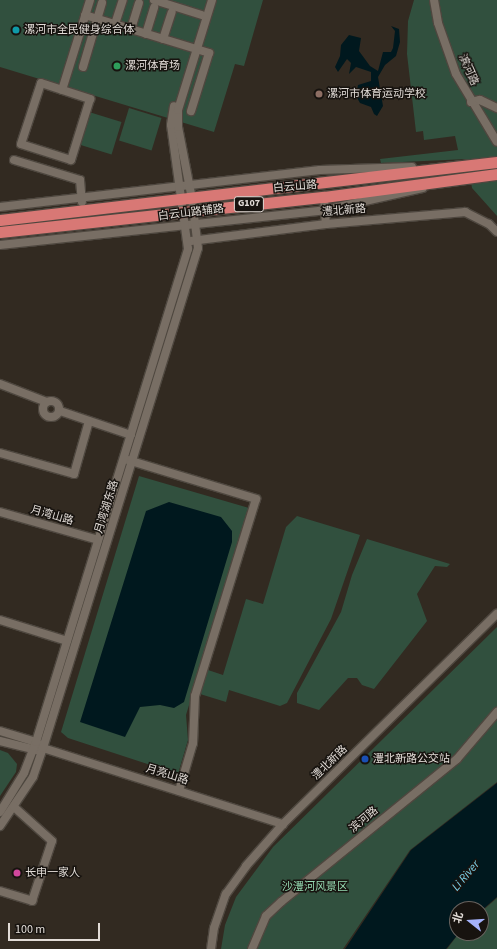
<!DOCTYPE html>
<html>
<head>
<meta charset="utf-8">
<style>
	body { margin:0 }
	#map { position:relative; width:497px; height:949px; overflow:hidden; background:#322a21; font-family:"Source Sans 3","Noto Sans SC",sans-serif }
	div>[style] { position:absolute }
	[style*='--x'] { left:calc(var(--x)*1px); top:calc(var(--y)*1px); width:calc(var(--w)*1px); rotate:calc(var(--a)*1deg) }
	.green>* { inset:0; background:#31503e; transform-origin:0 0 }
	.water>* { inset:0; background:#00181e }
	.roads { filter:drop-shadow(1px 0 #4e473f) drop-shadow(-1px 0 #4e473f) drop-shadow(0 1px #4e473f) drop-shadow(0 -1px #4e473f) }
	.minor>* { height:8px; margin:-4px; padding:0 4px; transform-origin:4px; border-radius:4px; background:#786e64 }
	.minor>.ring { margin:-4px; padding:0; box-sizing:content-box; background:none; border:8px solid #786e64; border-radius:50% }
	.highway>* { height:11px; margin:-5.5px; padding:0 5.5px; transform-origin:5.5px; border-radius:5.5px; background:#d87875 }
	.dots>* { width:11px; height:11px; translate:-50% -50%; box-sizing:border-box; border:2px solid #17130f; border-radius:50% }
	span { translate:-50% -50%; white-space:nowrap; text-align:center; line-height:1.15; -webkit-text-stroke:3px #17130f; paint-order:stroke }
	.shield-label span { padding:1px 3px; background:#17130f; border:1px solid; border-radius:3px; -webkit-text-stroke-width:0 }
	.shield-label { font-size:10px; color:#e2dcd7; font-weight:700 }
	.poi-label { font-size:11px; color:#e2dcd7 }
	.left { translate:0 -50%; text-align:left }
	.street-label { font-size:11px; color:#e2dcd7 }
	.park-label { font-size:11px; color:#97dbb3 }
	.water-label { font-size:12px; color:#7bcee5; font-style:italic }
	.north { position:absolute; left:449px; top:901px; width:40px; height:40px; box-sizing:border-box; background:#17130f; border:1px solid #68635f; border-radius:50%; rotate:287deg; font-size:11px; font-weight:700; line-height:16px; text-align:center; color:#e2dcd7 }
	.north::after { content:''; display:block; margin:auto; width:14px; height:18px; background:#a4b2fc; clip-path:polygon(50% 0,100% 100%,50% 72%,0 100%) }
	.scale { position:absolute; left:8px; top:923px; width:92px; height:18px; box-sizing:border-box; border:2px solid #e2dcd7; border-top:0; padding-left:5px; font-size:12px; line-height:14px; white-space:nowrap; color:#e2dcd7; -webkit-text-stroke:3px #17130f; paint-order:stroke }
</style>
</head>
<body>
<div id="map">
	<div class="green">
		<div style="clip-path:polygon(0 0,263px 0,244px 66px,235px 64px,214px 132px,0 67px)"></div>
		<div style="clip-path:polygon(414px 0,497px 0,497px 216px,472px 188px,467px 159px,381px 163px,380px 159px,458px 150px,455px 136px,424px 140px,423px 131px,416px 132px,407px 54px,408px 21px)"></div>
		<div style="left:129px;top:108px;width:34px;height:34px;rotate:17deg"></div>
		<div style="left:89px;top:112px;width:34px;height:34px;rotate:17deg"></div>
		<div style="clip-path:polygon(139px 476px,249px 508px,186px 715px,188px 740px,178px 774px,68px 738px,61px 732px)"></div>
		<div style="clip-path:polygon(297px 516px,360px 535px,331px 619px,287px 703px,280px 706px,229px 690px,226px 702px,200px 694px,208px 670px,223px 675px,246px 599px,263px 604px,286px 527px)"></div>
		<div style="clip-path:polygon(367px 539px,450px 564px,447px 567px,435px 566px,417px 594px,427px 621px,374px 689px,362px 685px,357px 678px,348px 678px,319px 710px,297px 703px,297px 693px,341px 612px,352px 575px)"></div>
		<div style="clip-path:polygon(497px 627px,497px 782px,410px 850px,343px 949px,221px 949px,225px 925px,236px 897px,273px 847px)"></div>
		<div style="clip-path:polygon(0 750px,8px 753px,17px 764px,16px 772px,0 796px)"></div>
		<div style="clip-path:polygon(497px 898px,497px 949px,447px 949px,459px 933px,481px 933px,481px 912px)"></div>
	</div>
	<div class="water">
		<div style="clip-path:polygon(391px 26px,399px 29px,400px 42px,396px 56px,385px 65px,378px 77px,383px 106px,377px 116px,374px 114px,371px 107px,360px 103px,356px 96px,358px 85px,371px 81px,371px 72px,356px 67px,349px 74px,351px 63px,347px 59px,338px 72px,335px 67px,340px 56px,341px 45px,349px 35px,361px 38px,359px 51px,370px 66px,378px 71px,383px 52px,391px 52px,393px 48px,395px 31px)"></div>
		<div style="clip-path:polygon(169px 502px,221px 517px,232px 531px,232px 542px,184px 702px,174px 708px,160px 705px,140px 707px,125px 737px,80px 722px,146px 511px)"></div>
		<div style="clip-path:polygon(497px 783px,497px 897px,481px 911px,481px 909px,457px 909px,459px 933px,446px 949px,345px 949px,411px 850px)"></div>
	</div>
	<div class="roads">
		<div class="minor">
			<div style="--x:154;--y:0;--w:50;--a:17.4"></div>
			<div style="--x:434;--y:0;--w:23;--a:80"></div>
			<div style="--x:438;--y:23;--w:54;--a:70.6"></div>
			<div style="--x:456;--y:74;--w:79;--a:58.9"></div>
			<div style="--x:85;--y:15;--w:130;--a:17"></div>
			<div style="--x:209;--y:53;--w:61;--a:107.2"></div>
			<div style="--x:115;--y:24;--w:25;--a:-72"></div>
			<div style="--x:131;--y:29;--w:27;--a:-73"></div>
			<div style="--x:146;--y:34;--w:28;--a:-73"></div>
			<div style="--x:163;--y:39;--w:28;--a:-72"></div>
			<div style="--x:83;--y:67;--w:67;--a:-73.5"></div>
			<div style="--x:41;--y:83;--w:52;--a:18.1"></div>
			<div style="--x:90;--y:99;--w:64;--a:107.3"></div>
			<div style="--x:71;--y:160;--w:52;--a:-162.3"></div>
			<div style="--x:21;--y:144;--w:64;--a:-71.8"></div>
			<div style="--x:62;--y:90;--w:94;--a:-72.7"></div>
			<div style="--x:471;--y:102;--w:9;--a:-13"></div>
			<div style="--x:480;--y:100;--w:19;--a:25"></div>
			<div style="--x:14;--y:160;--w:69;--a:16.9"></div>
			<div style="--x:80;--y:180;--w:22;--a:85"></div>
			<div style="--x:324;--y:197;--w:27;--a:86"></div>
			<div style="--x:0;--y:207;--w:322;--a:-6.6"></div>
			<div style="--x:320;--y:170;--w:92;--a:-1.9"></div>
			<div style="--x:191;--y:241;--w:136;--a:-7.2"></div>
			<div style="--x:326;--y:224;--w:140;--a:-4.9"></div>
			<div style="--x:465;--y:212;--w:27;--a:27"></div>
			<div style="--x:489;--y:224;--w:11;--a:45"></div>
			<div style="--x:0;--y:245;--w:327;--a:-6.1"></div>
			<div style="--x:325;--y:210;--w:100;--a:-12.7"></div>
			<div style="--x:0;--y:384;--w:50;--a:21"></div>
			<div class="ring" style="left:43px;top:401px;width:8px;height:8px"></div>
			<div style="--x:60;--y:411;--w:75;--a:18.7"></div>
			<div style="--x:0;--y:453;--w:77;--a:15.8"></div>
			<div style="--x:74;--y:474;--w:55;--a:-74.2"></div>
			<div style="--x:128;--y:460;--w:134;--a:16.9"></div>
			<div style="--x:256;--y:499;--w:206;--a:107.2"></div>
			<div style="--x:195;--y:696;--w:47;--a:92.4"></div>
			<div style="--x:193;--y:743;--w:50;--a:106.3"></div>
			<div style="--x:0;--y:512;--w:102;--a:15.9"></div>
			<div style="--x:0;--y:620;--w:70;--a:17.4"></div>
			<div style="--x:0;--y:731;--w:38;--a:17"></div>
			<div style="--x:36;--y:742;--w:9;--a:41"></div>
			<div style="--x:43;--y:748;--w:252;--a:17.6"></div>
			<div style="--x:0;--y:741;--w:38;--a:14"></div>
			<div style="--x:0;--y:812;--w:46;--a:-58.4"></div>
			<div style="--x:24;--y:773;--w:33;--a:-69"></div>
			<div style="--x:36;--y:742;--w:516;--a:-72.86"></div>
			<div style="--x:188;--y:249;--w:125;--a:-97.8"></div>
			<div style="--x:171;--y:125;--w:19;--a:-81"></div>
			<div style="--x:0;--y:826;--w:59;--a:-56"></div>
			<div style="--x:33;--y:777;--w:31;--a:-71"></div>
			<div style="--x:43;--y:748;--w:523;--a:-72.78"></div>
			<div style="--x:198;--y:248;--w:49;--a:-97"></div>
			<div style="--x:192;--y:199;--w:73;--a:-101"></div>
			<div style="--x:178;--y:127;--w:17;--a:-90"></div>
			<div style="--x:178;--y:110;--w:115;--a:-72.8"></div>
			<div style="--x:0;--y:891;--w:34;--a:17"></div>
			<div style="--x:32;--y:901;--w:63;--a:-71.6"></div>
			<div style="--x:52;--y:841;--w:51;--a:-138.2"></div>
			<div style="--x:211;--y:949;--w:21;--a:-82"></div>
			<div style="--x:214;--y:928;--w:36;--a:-71"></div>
			<div style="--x:226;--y:894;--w:34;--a:-54"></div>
			<div style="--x:246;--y:866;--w:56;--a:-48.6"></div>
			<div style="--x:283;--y:824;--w:300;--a:-44.5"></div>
			<div style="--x:252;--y:949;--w:36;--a:-67"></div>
			<div style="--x:266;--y:916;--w:21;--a:-43"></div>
			<div style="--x:281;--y:902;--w:227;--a:-39.1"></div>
			<div style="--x:457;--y:759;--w:62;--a:-49.6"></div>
		</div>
		<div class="highway">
			<div style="--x:0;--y:220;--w:500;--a:-6.66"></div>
			<div style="--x:0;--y:232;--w:326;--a:-6.2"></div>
			<div style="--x:324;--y:197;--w:175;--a:-7.6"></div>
		</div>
	</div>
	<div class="dots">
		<div style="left:16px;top:30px;background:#0f9aa8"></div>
		<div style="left:117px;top:66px;background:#2e9e5b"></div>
		<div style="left:319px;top:94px;background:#8d6e63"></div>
		<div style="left:365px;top:759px;background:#1a4fb4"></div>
		<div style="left:17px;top:873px;background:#d1479c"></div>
	</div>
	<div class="shield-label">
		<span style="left:249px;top:204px">G107</span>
	</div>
	<div class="poi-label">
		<span class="left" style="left:24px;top:30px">漯河市全民健身综合体</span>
		<span class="left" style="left:125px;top:66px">漯河体育场</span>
		<span class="left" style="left:327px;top:94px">漯河市体育运动学校</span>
		<span class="left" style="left:373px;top:759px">澧北新路公交站</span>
		<span class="left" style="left:25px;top:873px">长申一家人</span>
	</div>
	<div class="street-label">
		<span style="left:468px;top:70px;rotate:66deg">滨河路</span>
		<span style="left:295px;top:187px;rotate:-5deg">白云山路</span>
		<span style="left:344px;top:211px;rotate:-5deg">澧北新路</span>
		<span style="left:191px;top:213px;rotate:-7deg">白云山路辅路</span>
		<span style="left:107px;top:507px;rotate:-73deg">月湾湖东路</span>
		<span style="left:52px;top:516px;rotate:16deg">月湾山路</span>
		<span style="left:330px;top:763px;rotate:-44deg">澧北新路</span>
		<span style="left:167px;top:775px;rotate:17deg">月亮山路</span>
		<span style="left:364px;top:820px;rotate:-40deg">滨河路</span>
	</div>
	<div class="park-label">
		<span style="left:315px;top:887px">沙澧河风景区</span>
	</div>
	<div class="water-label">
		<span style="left:466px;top:876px;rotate:-50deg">Li River</span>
	</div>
	<div class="north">北</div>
	<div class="scale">100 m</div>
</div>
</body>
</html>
